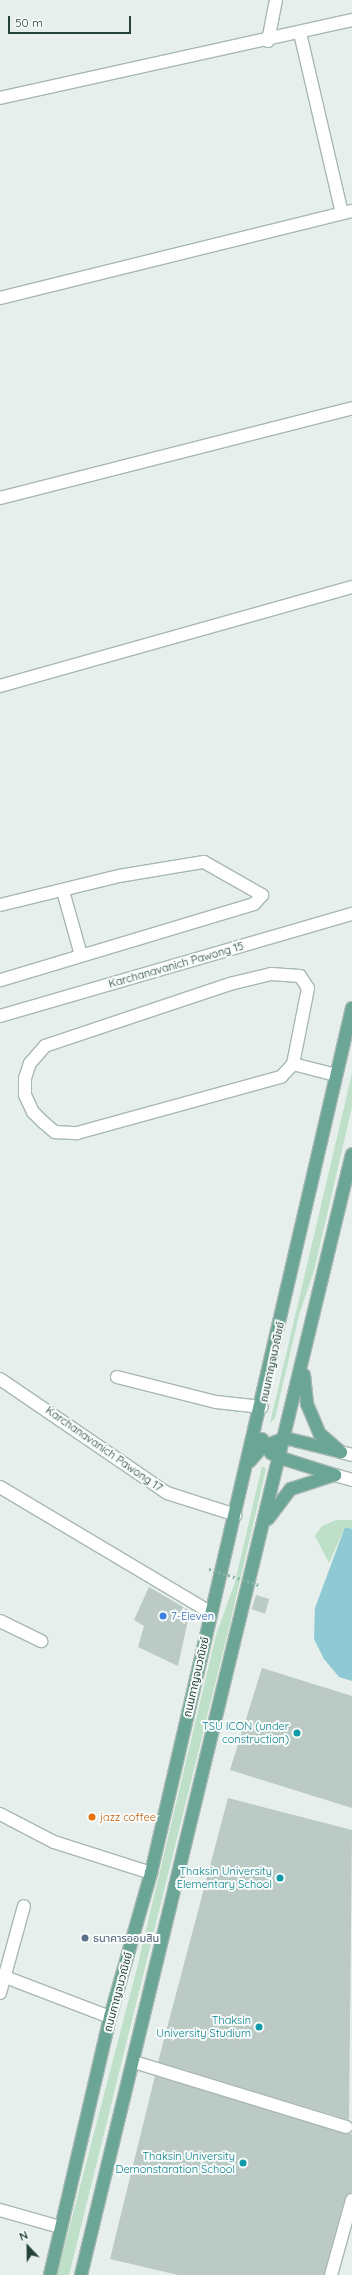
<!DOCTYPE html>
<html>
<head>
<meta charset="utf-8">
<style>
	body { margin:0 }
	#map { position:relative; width:352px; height:2275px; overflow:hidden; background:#e6efeb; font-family:Quicksand,"Noto Sans Thai",sans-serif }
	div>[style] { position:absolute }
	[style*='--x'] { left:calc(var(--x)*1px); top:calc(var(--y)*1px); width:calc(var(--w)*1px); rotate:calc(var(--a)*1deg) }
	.green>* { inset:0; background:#bfe0c8 }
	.water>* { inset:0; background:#8ec9d4 }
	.building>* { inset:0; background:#bbcac4; transform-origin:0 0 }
	.roads { filter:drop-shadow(1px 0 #a8b8b2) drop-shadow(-1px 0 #a8b8b2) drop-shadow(0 1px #a8b8b2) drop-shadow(0 -1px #a8b8b2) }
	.minor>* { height:12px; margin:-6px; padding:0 6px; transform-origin:6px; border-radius:6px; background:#fff }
	.major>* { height:12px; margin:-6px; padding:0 6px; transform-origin:6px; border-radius:6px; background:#6aa596 }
	.path-bridge>* { height:2.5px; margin-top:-1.25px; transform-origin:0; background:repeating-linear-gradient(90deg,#86b3a5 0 2px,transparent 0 5px) }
	.dots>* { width:11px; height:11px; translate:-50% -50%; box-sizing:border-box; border:2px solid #f7fbf9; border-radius:50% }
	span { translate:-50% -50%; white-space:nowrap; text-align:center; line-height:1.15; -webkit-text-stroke:4px #f7fbf9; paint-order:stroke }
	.street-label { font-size:11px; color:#24423a }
	.shop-label { font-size:11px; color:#366cbe }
	.left { translate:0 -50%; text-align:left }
	.culture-label { font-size:11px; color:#0d838f }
	.right { translate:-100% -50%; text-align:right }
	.food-label { font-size:11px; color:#c56008 }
	.service-label { font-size:11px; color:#4e5e75 }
	.north { position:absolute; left:8px; top:2227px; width:40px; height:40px; -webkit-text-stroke:3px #f7fbf9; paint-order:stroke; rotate:338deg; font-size:11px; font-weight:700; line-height:16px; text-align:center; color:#24423a }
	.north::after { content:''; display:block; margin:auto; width:14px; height:18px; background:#24423a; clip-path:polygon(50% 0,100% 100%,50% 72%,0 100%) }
	.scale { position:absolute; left:8px; top:16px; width:123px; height:18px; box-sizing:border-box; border:2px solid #24423a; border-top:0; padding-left:5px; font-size:12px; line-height:14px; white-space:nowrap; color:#24423a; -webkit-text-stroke:3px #f7fbf9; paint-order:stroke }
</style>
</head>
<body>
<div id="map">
	<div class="green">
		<div style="clip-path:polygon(352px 1073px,352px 1107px,314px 1271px,299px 1315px,275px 1418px,270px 1423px)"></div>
		<div style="clip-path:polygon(262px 1466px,266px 1469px,228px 1632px,69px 2275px,57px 2275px,137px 1968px,216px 1635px,235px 1582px)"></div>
		<div style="clip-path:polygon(336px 1520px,352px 1520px,352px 1529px,345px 1527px,329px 1563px,315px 1536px,322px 1526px)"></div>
	</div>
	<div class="water">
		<div style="clip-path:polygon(345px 1527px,352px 1529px,352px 1681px,339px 1677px,324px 1659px,314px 1639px,315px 1608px)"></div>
	</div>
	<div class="building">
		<div style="clip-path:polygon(149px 1587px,190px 1611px,178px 1666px,138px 1647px,144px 1626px,134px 1620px)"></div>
		<div style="left:256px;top:1595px;width:14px;height:15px;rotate:17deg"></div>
		<div style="clip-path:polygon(262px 1668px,352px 1696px,352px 1808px,230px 1770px)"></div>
		<div style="clip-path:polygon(228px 1798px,352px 1830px,349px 2120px,158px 2062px)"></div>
		<div style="clip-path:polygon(155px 2076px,352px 2134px,352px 2192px,345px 2198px,324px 2275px,178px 2275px,110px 2259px)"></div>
	</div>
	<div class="roads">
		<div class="minor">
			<div style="--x:300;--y:33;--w:185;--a:76.9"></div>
			<div style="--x:268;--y:41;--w:42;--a:-79"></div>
			<div style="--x:0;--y:98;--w:361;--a:-12.5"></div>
			<div style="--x:0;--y:298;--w:363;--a:-13.9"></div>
			<div style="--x:0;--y:498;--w:363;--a:-14.3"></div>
			<div style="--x:0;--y:686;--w:366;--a:-15.7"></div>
			<div style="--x:63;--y:891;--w:66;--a:74.3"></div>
			<div style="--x:0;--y:905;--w:122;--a:-13.7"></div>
			<div style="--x:119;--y:876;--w:86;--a:-9.4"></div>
			<div style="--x:204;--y:862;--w:67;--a:29.6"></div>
			<div style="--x:262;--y:895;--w:12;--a:132"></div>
			<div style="--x:254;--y:904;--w:265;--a:163.3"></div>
			<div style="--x:0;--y:1016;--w:366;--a:-16.2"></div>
			<div style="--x:293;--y:1064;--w:77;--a:-78.8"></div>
			<div style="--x:308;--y:988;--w:14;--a:-124"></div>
			<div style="--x:300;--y:976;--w:29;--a:-176"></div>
			<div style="--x:271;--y:974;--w:42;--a:166.3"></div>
			<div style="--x:230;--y:984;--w:195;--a:161.5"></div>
			<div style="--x:45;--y:1046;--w:23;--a:131"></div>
			<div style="--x:30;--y:1063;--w:16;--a:108"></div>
			<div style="--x:25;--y:1078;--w:17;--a:90"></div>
			<div style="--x:25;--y:1095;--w:19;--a:65"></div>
			<div style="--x:33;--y:1112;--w:14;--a:45"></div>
			<div style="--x:43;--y:1122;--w:16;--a:40"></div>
			<div style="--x:55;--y:1132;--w:22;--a:3"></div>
			<div style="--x:77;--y:1133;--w:212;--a:-15.4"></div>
			<div style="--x:281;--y:1077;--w:18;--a:-47"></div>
			<div style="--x:293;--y:1064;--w:44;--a:14.3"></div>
			<div style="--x:117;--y:1377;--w:102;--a:14.2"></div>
			<div style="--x:216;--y:1402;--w:46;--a:6.2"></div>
			<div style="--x:0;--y:1379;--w:202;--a:34.3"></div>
			<div style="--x:167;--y:1493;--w:72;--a:17.7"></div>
			<div style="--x:341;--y:1452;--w:11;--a:15"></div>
			<div style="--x:335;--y:1475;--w:18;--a:16"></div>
			<div style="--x:0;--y:1487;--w:244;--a:30.8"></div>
			<div style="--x:0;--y:1621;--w:46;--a:26"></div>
			<div style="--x:0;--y:1814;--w:61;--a:27.4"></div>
			<div style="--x:54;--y:1842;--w:102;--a:17.7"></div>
			<div style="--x:0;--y:1975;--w:118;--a:20.9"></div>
			<div style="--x:0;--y:1993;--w:90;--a:-74.6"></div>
			<div style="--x:134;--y:2062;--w:222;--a:17"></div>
			<div style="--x:0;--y:2210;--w:62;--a:15.8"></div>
			<div style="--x:331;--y:2275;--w:78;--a:-74.4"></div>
		</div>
		<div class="major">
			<div style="--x:304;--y:1375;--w:29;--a:84"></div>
			<div style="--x:307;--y:1404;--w:33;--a:67"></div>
			<div style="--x:320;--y:1434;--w:28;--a:41"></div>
			<div style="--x:262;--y:1439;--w:17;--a:57"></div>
			<div style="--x:271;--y:1453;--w:11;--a:27"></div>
			<div style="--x:281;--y:1458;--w:57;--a:17.5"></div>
			<div style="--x:250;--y:1461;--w:18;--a:-49"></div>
			<div style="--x:262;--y:1447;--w:25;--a:-21"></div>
			<div style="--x:285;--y:1438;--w:55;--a:13.8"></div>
			<div style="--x:268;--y:1519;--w:38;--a:-53"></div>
			<div style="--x:291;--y:1489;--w:45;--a:-18"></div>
			<div style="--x:50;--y:2275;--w:265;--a:-76.9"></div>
			<div style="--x:110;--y:2017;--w:150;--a:-74.1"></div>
			<div style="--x:151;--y:1873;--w:888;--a:-76.92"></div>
			<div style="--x:81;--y:2275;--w:1153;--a:-76.41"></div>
		</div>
	</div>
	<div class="path-bridge">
		<div style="--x:209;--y:1569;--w:52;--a:17.7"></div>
	</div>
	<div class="dots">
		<div style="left:163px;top:1616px;background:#3f7fe0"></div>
		<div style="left:297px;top:1733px;background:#0f9aa8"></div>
		<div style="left:92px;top:1817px;background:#e8710a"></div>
		<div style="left:280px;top:1878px;background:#0f9aa8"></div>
		<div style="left:85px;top:1938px;background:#5c6f8a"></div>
		<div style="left:259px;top:2027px;background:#0f9aa8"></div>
		<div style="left:243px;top:2163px;background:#0f9aa8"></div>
	</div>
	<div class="street-label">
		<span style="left:176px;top:965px;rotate:-16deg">Karchanavanich Pawong 15</span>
		<span style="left:272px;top:1362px;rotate:-78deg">ถนนกาญจนวณิชย์</span>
		<span style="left:104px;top:1449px;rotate:35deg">Karchanavanich Pawong 17</span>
		<span style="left:196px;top:1677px;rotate:-77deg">ถนนกาญจนวณิชย์</span>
		<span style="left:118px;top:1992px;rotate:-75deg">ถนนกาญจนวณิชย์</span>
	</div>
	<div class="shop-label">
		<span class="left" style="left:171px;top:1616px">7-Eleven</span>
	</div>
	<div class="culture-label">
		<span class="right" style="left:289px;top:1733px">TSU ICON (under<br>construction)</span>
		<span class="right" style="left:272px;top:1878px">Thaksin University<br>Elementary School</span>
		<span class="right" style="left:251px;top:2027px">Thaksin<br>University Studium</span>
		<span class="right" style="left:235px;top:2163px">Thaksin University<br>Demonstaration School</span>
	</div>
	<div class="food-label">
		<span class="left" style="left:100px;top:1817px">jazz coffee</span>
	</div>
	<div class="service-label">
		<span class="left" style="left:93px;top:1938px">ธนาคารออมสิน</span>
	</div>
	<div class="north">N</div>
	<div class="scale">50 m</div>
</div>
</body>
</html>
